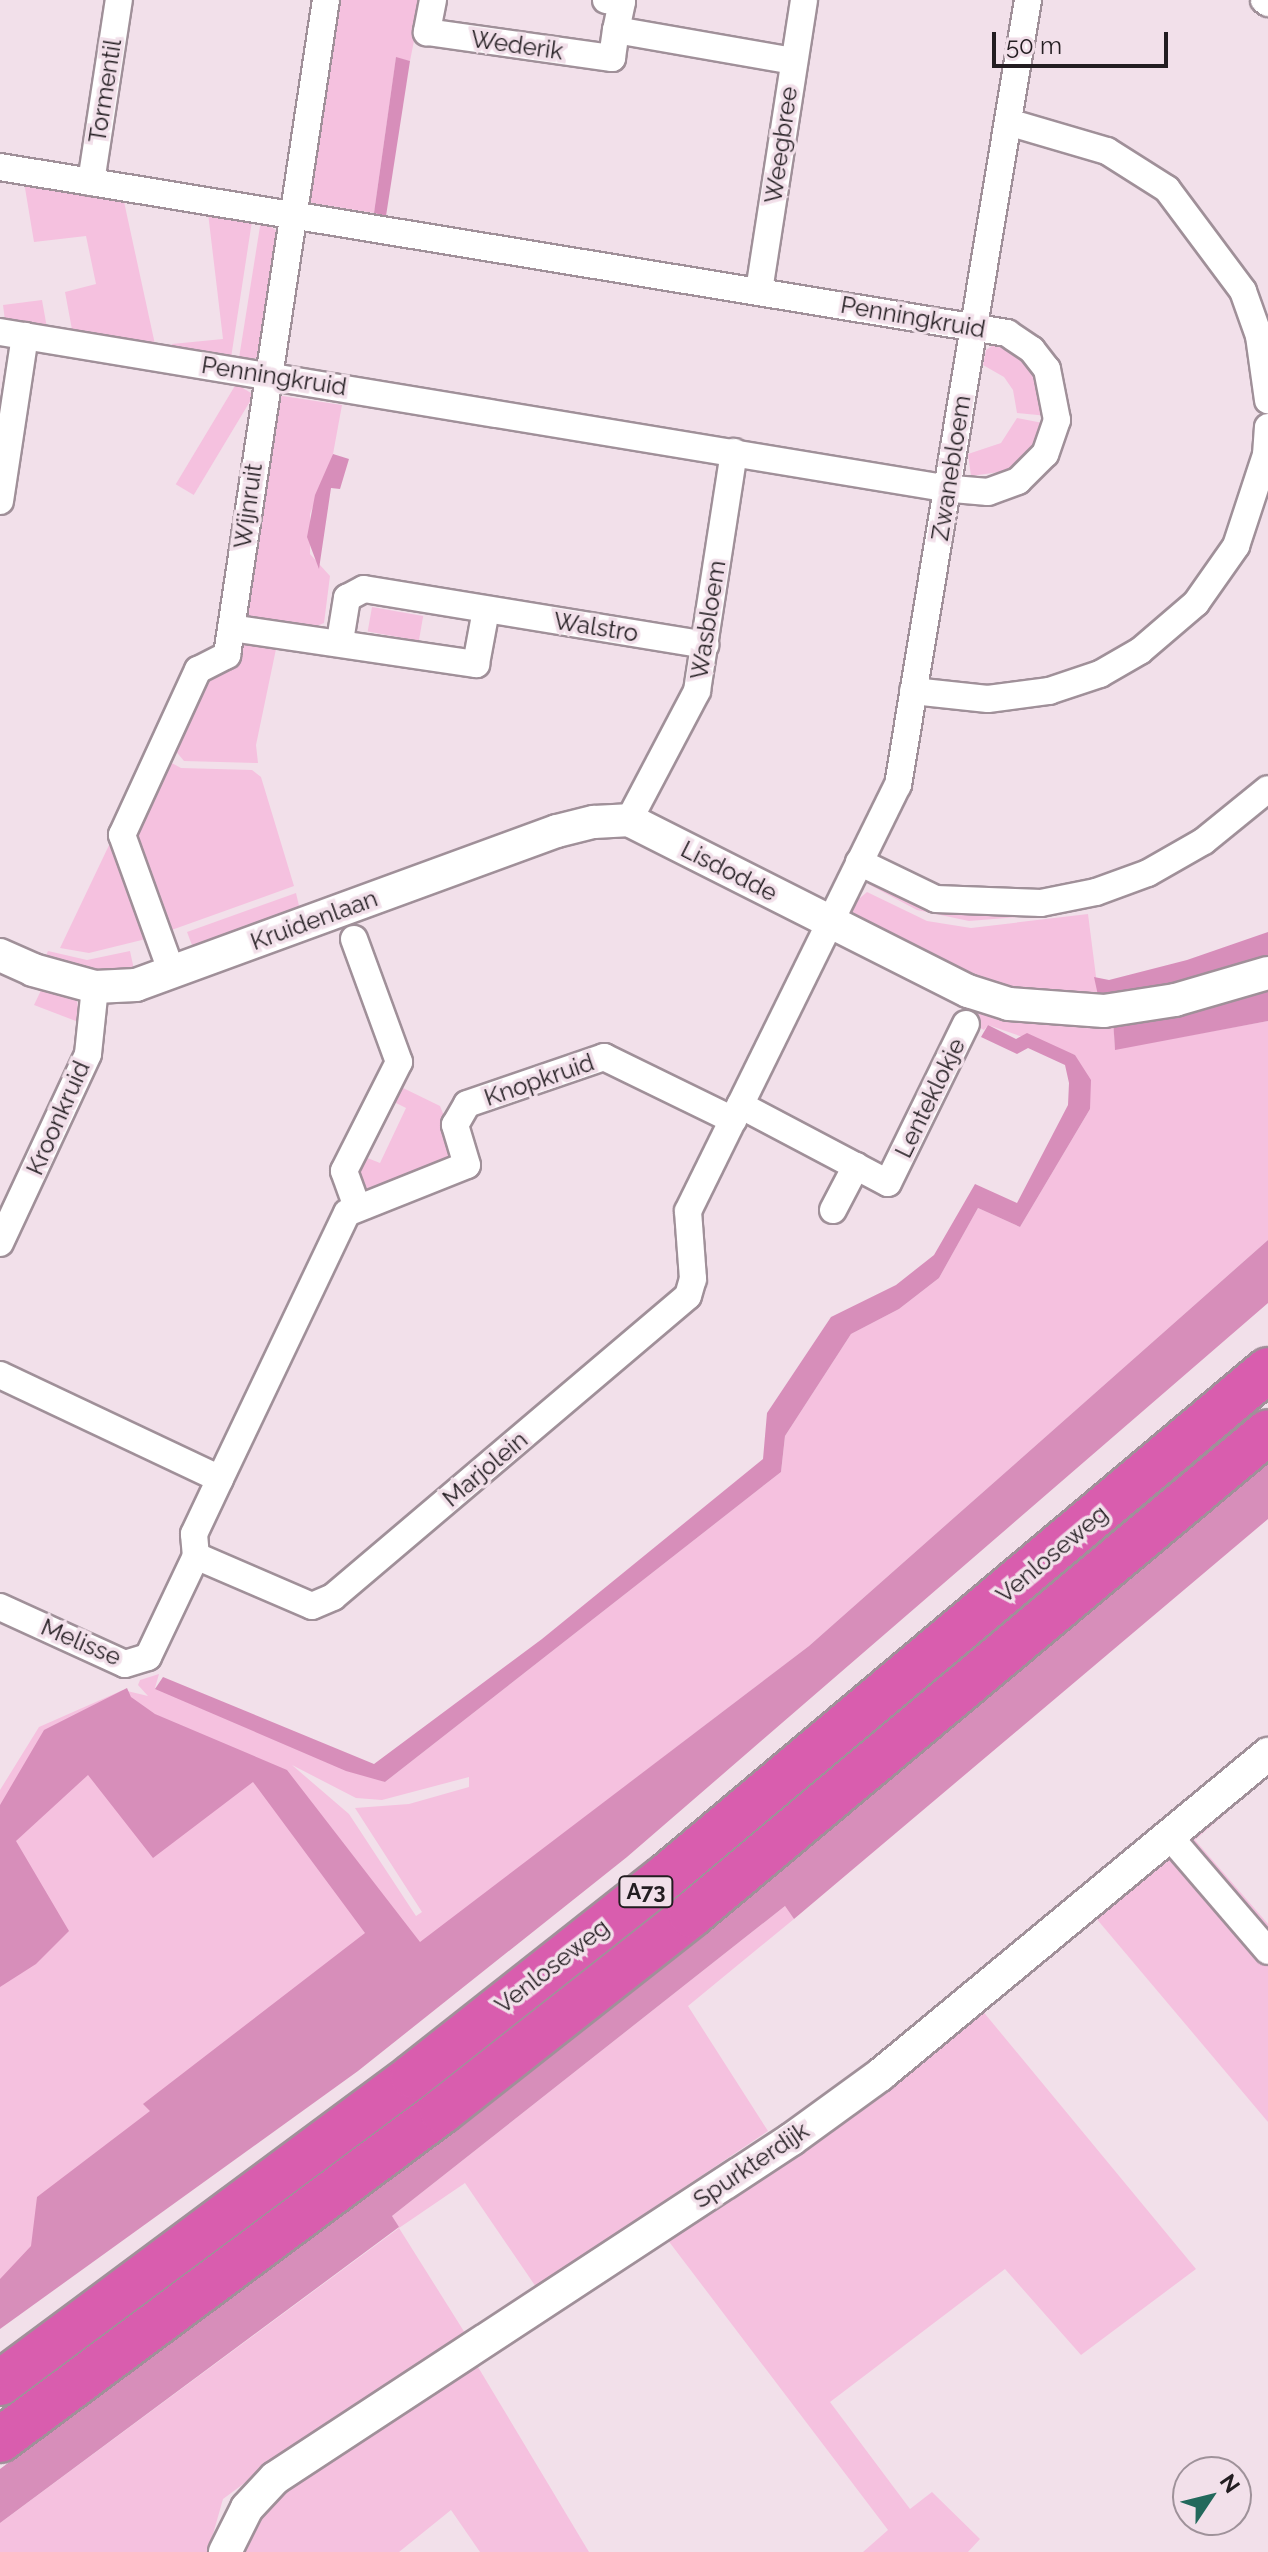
<!DOCTYPE html>
<html>
<head>
<meta charset="utf-8">
<style>
	body { margin:0 }
	#map { position:relative; width:1268px; height:2552px; overflow:hidden; background:#f2e0ea; font-family:Raleway,sans-serif }
	div>[style] { position:absolute }
	[style*='--x'] { left:calc(var(--x)*1px); top:calc(var(--y)*1px); width:calc(var(--w)*1px); rotate:calc(var(--a)*1deg) }
	.green>* { inset:0; background:#f5c1df; transform-origin:0 0 }
	.forest>* { inset:0; background:#d78eba }
	.roads { filter:drop-shadow(2px 0 #a09099) drop-shadow(-2px 0 #a09099) drop-shadow(0 2px #a09099) drop-shadow(0 -2px #a09099) }
	.minor>* { height:26px; margin:-13px; padding:0 13px; transform-origin:13px; border-radius:13px; background:#fff }
	.tertiary>* { height:32px; margin:-16px; padding:0 16px; transform-origin:16px; border-radius:16px; background:#fff }
	.motorway>* { height:44px; margin:-22px; padding:0 22px; transform-origin:22px; border-radius:22px; background:#d95dae }
	span { translate:-50% -50%; white-space:nowrap; text-align:center; line-height:1.15; -webkit-text-stroke:7px #f2e0ea; paint-order:stroke }
	.shield-label span { padding:2px 6px; background:#f2e0ea; border:2px solid; border-radius:6px; -webkit-text-stroke-width:0 }
	.shield-label { font-size:22px; color:#231d21; font-weight:700 }
	.street-label { font-size:24px; color:#231d21 }
	.north { position:absolute; left:1172px; top:2456px; width:80px; height:80px; box-sizing:border-box; background:#f2e0ea; border:2px solid #9f929a; border-radius:50%; rotate:55deg; font-size:22px; font-weight:700; line-height:32px; text-align:center; color:#231d21 }
	.north::after { content:''; display:block; margin:auto; width:28px; height:36px; background:#23695c; clip-path:polygon(50% 0,100% 100%,50% 72%,0 100%) }
	.scale { position:absolute; left:992px; top:32px; width:176px; height:36px; box-sizing:border-box; border:4px solid #231d21; border-top:0; padding-left:10px; font-size:24px; line-height:28px; white-space:nowrap; color:#231d21; -webkit-text-stroke:6px #f2e0ea; paint-order:stroke }
</style>
</head>
<body>
<div id="map">
	<div class="green">
		<div style="clip-path:polygon(336px 0,422px 0,410px 61px,396px 58px,374px 213px,312px 203px,304px 192px)"></div>
		<div style="clip-path:polygon(24px 182px,123px 197px,156px 349px,73px 335px,65px 292px,96px 284px,86px 236px,34px 242px)"></div>
		<div style="clip-path:polygon(208px 213px,252px 221px,231px 358px,172px 348px,172px 344px,223px 339px)"></div>
		<div style="clip-path:polygon(261px 220px,277px 231px,261px 353px,252px 361px,239px 358px)"></div>
		<div style="clip-path:polygon(42px 300px,47px 328px,5px 321px,3px 305px)"></div>
		<div style="clip-path:polygon(999px 341px,1031px 360px,1048px 416px,1017px 413px,1013px 390px,1004px 377px,983px 365px,986px 350px)"></div>
		<div style="left:236px;top:384px;width:21px;height:117px;rotate:31deg"></div>
		<div style="clip-path:polygon(276px 395px,342px 405px,333px 454px,310px 514px,310px 554px,330px 576px,324px 623px,312px 628px,251px 619px,243px 605px)"></div>
		<div style="clip-path:polygon(1017px 418px,1048px 424px,1039px 450px,1014px 470px,971px 476px,968px 454px,1001px 443px)"></div>
		<div style="left:372px;top:607px;width:52px;height:25px;rotate:10deg"></div>
		<div style="clip-path:polygon(247px 643px,276px 649px,256px 745px,258px 763px,184px 761px,174px 749px,205px 675px)"></div>
		<div style="clip-path:polygon(166px 760px,181px 768px,252px 770px,261px 777px,294px 886px,166px 932px,133px 827px)"></div>
		<div style="clip-path:polygon(111px 841px,150px 938px,89px 953px,60px 948px)"></div>
		<div style="clip-path:polygon(875px 880px,943px 912px,964px 914px,1102px 903px,1055px 914px,969px 921px,917px 910px,868px 884px)"></div>
		<div style="clip-path:polygon(867px 892px,927px 921px,971px 928px,1088px 914px,1099px 1000px,1006px 992px,852px 919px,851px 893px,860px 898px)"></div>
		<div style="clip-path:polygon(296px 893px,300px 910px,196px 956px,187px 932px)"></div>
		<div style="clip-path:polygon(48px 951px,87px 960px,130px 951px,135px 974px,42px 965px)"></div>
		<div style="clip-path:polygon(44px 984px,76px 996px,81px 1023px,34px 1005px)"></div>
		<div style="clip-path:polygon(evenodd,966px 1001px,1113px 1019px,1115px 1049px,1268px 1021px,1268px 1240px,809px 1646px,428px 1937px,0 2292px,0 1790px,39px 1727px,123px 1690px,148px 1696px,138px 1685px,140px 1680px,159px 1674px,155px 1688px,385px 1782px,781px 1472px,785px 1436px,851px 1334px,899px 1309px,939px 1278px,978px 1208px,1020px 1227px,1090px 1109px,1075px 1055px,988px 1025px,984px 1030px,965px 1020px,966px 1001px,292px 1765px,356px 1798px,382px 1800px,469px 1777px,469px 1787px,409px 1804px,355px 1808px,422px 1912px,416px 1916px,349px 1814px,292px 1765px)"></div>
		<div style="clip-path:polygon(399px 1086px,440px 1106px,456px 1145px,451px 1161px,367px 1194px,358px 1172px,365px 1157px,380px 1163px,406px 1108px,392px 1101px)"></div>
		<div style="clip-path:polygon(1268px 1765px,1268px 1777px,1195px 1840px,1268px 1924px,1268px 1944px,1187px 1839px)"></div>
		<div style="clip-path:polygon(1170px 1853px,1268px 1964px,1268px 2122px,1095px 1917px)"></div>
		<div style="clip-path:polygon(785px 1906px,794px 1919px,688px 2006px,768px 2131px,536px 2287px,465px 2183px,399px 2228px,465px 2333px,327px 2422px,223px 2499px,208px 2552px,0 2552px,0 2523px,399px 2228px,392px 2216px)"></div>
		<div style="clip-path:polygon(981px 2009px,1196px 2269px,1081px 2355px,1005px 2269px,830px 2402px,910px 2509px,932px 2492px,980px 2539px,968px 2552px,863px 2552px,888px 2530px,667px 2239px)"></div>
		<div style="clip-path:polygon(475px 2362px,589px 2552px,480px 2552px,451px 2510px,399px 2552px,244px 2552px,257px 2515px,282px 2490px)"></div>
	</div>
	<div class="forest">
		<div style="clip-path:polygon(396px 57px,410px 61px,386px 216px,374px 213px)"></div>
		<div style="clip-path:polygon(333px 454px,349px 459px,340px 489px,331px 488px,319px 569px,307px 537px,315px 495px)"></div>
		<div style="clip-path:polygon(1268px 932px,1268px 961px,1154px 993px,1099px 1000px,1094px 977px,1109px 980px,1187px 960px)"></div>
		<div style="clip-path:polygon(1268px 985px,1268px 1021px,1115px 1050px,1113px 1019px)"></div>
		<div style="clip-path:polygon(988px 1025px,1016px 1039px,1027px 1033px,1075px 1055px,1091px 1080px,1090px 1109px,1020px 1227px,978px 1208px,939px 1278px,899px 1309px,851px 1334px,785px 1436px,781px 1472px,385px 1782px,346px 1771px,155px 1689px,163px 1677px,374px 1764px,542px 1639px,763px 1459px,767px 1413px,831px 1317px,896px 1285px,934px 1255px,975px 1184px,1017px 1203px,1068px 1105px,1069px 1083px,1065px 1065px,1028px 1048px,1017px 1054px,981px 1037px)"></div>
		<div style="clip-path:polygon(1268px 1240px,1268px 1303px,627px 1857px,358px 2071px,0 2329px,0 2279px,31px 2246px,37px 2197px,150px 2111px,143px 2104px,365px 1933px,253px 1782px,153px 1858px,88px 1775px,16px 1841px,69px 1931px,36px 1964px,0 1987px,0 1805px,44px 1730px,127px 1688px,131px 1697px,155px 1714px,287px 1770px,420px 1942px,809px 1646px)"></div>
		<div style="clip-path:polygon(1268px 1462px,1268px 1519px,794px 1919px,785px 1906px,392px 2216px,399px 2227px,0 2523px,0 2469px,296px 2249px,740px 1903px)"></div>
	</div>
	<div class="roads">
		<div class="minor">
			<div style="--x:433;--y:0;--w:33;--a:101"></div>
			<div style="--x:427;--y:32;--w:187;--a:8"></div>
			<div style="--x:612;--y:58;--w:28;--a:-82"></div>
			<div style="--x:616;--y:30;--w:180;--a:9.9"></div>
			<div style="--x:606;--y:0;--w:16;--a:7"></div>
			<div style="--x:622;--y:2;--w:29;--a:102"></div>
			<div style="--x:1264;--y:0;--w:5;--a:37"></div>
			<div style="--x:1008;--y:122;--w:103;--a:16.3"></div>
			<div style="--x:1107;--y:151;--w:71;--a:32.3"></div>
			<div style="--x:1167;--y:189;--w:127;--a:53.3"></div>
			<div style="--x:1243;--y:291;--w:48;--a:70.4"></div>
			<div style="--x:1259;--y:336;--w:65;--a:82"></div>
			<div style="--x:0;--y:167;--w:1021;--a:9.36"></div>
			<div style="--x:1007;--y:333;--w:30;--a:34"></div>
			<div style="--x:1032;--y:350;--w:24;--a:52"></div>
			<div style="--x:1047;--y:369;--w:52;--a:78.9"></div>
			<div style="--x:1057;--y:420;--w:36;--a:109"></div>
			<div style="--x:1045;--y:454;--w:38;--a:135"></div>
			<div style="--x:1018;--y:481;--w:32;--a:160"></div>
			<div style="--x:988;--y:492;--w:38;--a:-175"></div>
			<div style="--x:950;--y:489;--w:963;--a:-170.62"></div>
			<div style="--x:91;--y:182;--w:184;--a:-81.3"></div>
			<div style="--x:759;--y:291;--w:294;--a:-81.2"></div>
			<div style="--x:0;--y:501;--w:167;--a:-81.4"></div>
			<div style="--x:231;--y:628;--w:248;--a:8.4"></div>
			<div style="--x:476;--y:664;--w:55;--a:-79.5"></div>
			<div style="--x:340;--y:641;--w:44;--a:-80.8"></div>
			<div style="--x:347;--y:598;--w:19;--a:-28"></div>
			<div style="--x:364;--y:589;--w:346;--a:9.3"></div>
			<div style="--x:913;--y:691;--w:75;--a:6.1"></div>
			<div style="--x:988;--y:699;--w:62;--a:-7.5"></div>
			<div style="--x:1049;--y:691;--w:54;--a:-18.4"></div>
			<div style="--x:1100;--y:674;--w:46;--a:-29.9"></div>
			<div style="--x:1140;--y:651;--w:74;--a:-40.6"></div>
			<div style="--x:1196;--y:603;--w:70;--a:-54.9"></div>
			<div style="--x:1236;--y:546;--w:96;--a:-71.8"></div>
			<div style="--x:1266;--y:455;--w:28;--a:-86"></div>
			<div style="--x:629;--y:820;--w:146;--a:-62.2"></div>
			<div style="--x:697;--y:691;--w:242;--a:-81.2"></div>
			<div style="--x:859;--y:862;--w:85;--a:25.7"></div>
			<div style="--x:936;--y:899;--w:105;--a:2.2"></div>
			<div style="--x:1041;--y:903;--w:56;--a:-11.3"></div>
			<div style="--x:1096;--y:892;--w:55;--a:-20.1"></div>
			<div style="--x:1148;--y:873;--w:64;--a:-29.7"></div>
			<div style="--x:1204;--y:841;--w:82;--a:-39.1"></div>
			<div style="--x:354;--y:939;--w:131;--a:69.9"></div>
			<div style="--x:399;--y:1062;--w:122;--a:116.8"></div>
			<div style="--x:344;--y:1171;--w:38;--a:70"></div>
			<div style="--x:172;--y:973;--w:147;--a:-109.9"></div>
			<div style="--x:122;--y:835;--w:182;--a:-65.3"></div>
			<div style="--x:198;--y:670;--w:33;--a:-27"></div>
			<div style="--x:227;--y:655;--w:662;--a:-81.41"></div>
			<div style="--x:740;--y:1105;--w:167;--a:27.8"></div>
			<div style="--x:888;--y:1183;--w:177;--a:-63.9"></div>
			<div style="--x:833;--y:1210;--w:50;--a:-62.4"></div>
			<div style="--x:0;--y:1243;--w:208;--a:-65"></div>
			<div style="--x:88;--y:1054;--w:67;--a:-84"></div>
			<div style="--x:0;--y:1375;--w:243;--a:25.3"></div>
			<div style="--x:220;--y:1479;--w:61;--a:115.3"></div>
			<div style="--x:194;--y:1534;--w:22;--a:85"></div>
			<div style="--x:196;--y:1556;--w:126;--a:23.3"></div>
			<div style="--x:312;--y:1606;--w:23;--a:-23"></div>
			<div style="--x:333;--y:1597;--w:465;--a:-40.3"></div>
			<div style="--x:688;--y:1296;--w:18;--a:-74"></div>
			<div style="--x:693;--y:1279;--w:68;--a:-94.2"></div>
			<div style="--x:688;--y:1211;--w:475;--a:-63.8"></div>
			<div style="--x:898;--y:785;--w:796;--a:-80.6"></div>
			<div style="--x:220;--y:1479;--w:295;--a:-64.5"></div>
			<div style="--x:347;--y:1213;--w:129;--a:-21.8"></div>
			<div style="--x:467;--y:1165;--w:42;--a:-106.7"></div>
			<div style="--x:455;--y:1125;--w:24;--a:-60"></div>
			<div style="--x:467;--y:1104;--w:145;--a:-18.9"></div>
			<div style="--x:604;--y:1057;--w:144;--a:26"></div>
			<div style="--x:0;--y:1607;--w:137;--a:24.5"></div>
			<div style="--x:125;--y:1664;--w:24;--a:-17"></div>
			<div style="--x:148;--y:1657;--w:112;--a:-64.6"></div>
			<div style="--x:1170;--y:1837;--w:150;--a:49.3"></div>
		</div>
		<div class="tertiary">
			<div style="--x:0;--y:955;--w:36;--a:24"></div>
			<div style="--x:33;--y:970;--w:64;--a:15.3"></div>
			<div style="--x:95;--y:987;--w:41;--a:-2.8"></div>
			<div style="--x:136;--y:985;--w:448;--a:-20.1"></div>
			<div style="--x:557;--y:831;--w:38;--a:-14"></div>
			<div style="--x:594;--y:822;--w:35;--a:-3"></div>
			<div style="--x:629;--y:820;--w:380;--a:26.8"></div>
			<div style="--x:968;--y:991;--w:43;--a:17.6"></div>
			<div style="--x:1009;--y:1004;--w:95;--a:4.2"></div>
			<div style="--x:1104;--y:1011;--w:72;--a:-8.8"></div>
			<div style="--x:1175;--y:1000;--w:97;--a:-16.2"></div>
			<div style="--x:225;--y:2552;--w:49;--a:-63.4"></div>
			<div style="--x:247;--y:2508;--w:41;--a:-47"></div>
			<div style="--x:275;--y:2478;--w:618;--a:-33.25"></div>
			<div style="--x:792;--y:2139;--w:109;--a:-36"></div>
			<div style="--x:880;--y:2075;--w:504;--a:-39.6"></div>
		</div>
		<div class="motorway">
			<div style="--x:0;--y:2383;--w:515;--a:-36.62"></div>
			<div style="--x:413;--y:2076;--w:320;--a:-38.3"></div>
			<div style="--x:664;--y:1878;--w:789;--a:-40.07"></div>
			<div style="--x:0;--y:2440;--w:551;--a:-36.66"></div>
			<div style="--x:442;--y:2111;--w:317;--a:-38.2"></div>
			<div style="--x:691;--y:1915;--w:752;--a:-39.93"></div>
		</div>
	</div>
	<div class="shield-label">
		<span style="left:646px;top:1892px">A73</span>
	</div>
	<div class="street-label">
		<span style="left:517px;top:45px;rotate:8deg">Wederik</span>
		<span style="left:105px;top:91px;rotate:-81deg">Tormentil</span>
		<span style="left:781px;top:145px;rotate:-82deg">Weegbree</span>
		<span style="left:913px;top:317px;rotate:10deg">Penningkruid</span>
		<span style="left:274px;top:376px;rotate:9deg">Penningkruid</span>
		<span style="left:951px;top:468px;rotate:-81deg">Zwanebloem</span>
		<span style="left:248px;top:506px;rotate:-82deg">Wijnruit</span>
		<span style="left:708px;top:620px;rotate:-81deg">Wasbloem</span>
		<span style="left:596px;top:627px;rotate:9deg">Walstro</span>
		<span style="left:729px;top:871px;rotate:27deg">Lisdodde</span>
		<span style="left:314px;top:920px;rotate:-20deg">Kruidenlaan</span>
		<span style="left:539px;top:1080px;rotate:-19deg">Knopkruid</span>
		<span style="left:930px;top:1098px;rotate:-64deg">Lenteklokje</span>
		<span style="left:58px;top:1118px;rotate:-66deg">Kroonkruid</span>
		<span style="left:485px;top:1469px;rotate:-40deg">Marjolein</span>
		<span style="left:1052px;top:1554px;rotate:-40deg">Venloseweg</span>
		<span style="left:81px;top:1642px;rotate:23deg">Melisse</span>
		<span style="left:552px;top:1966px;rotate:-38deg">Venloseweg</span>
		<span style="left:751px;top:2165px;rotate:-34deg">Spurkterdijk</span>
	</div>
	<div class="north">N</div>
	<div class="scale">50 m</div>
</div>
</body>
</html>
